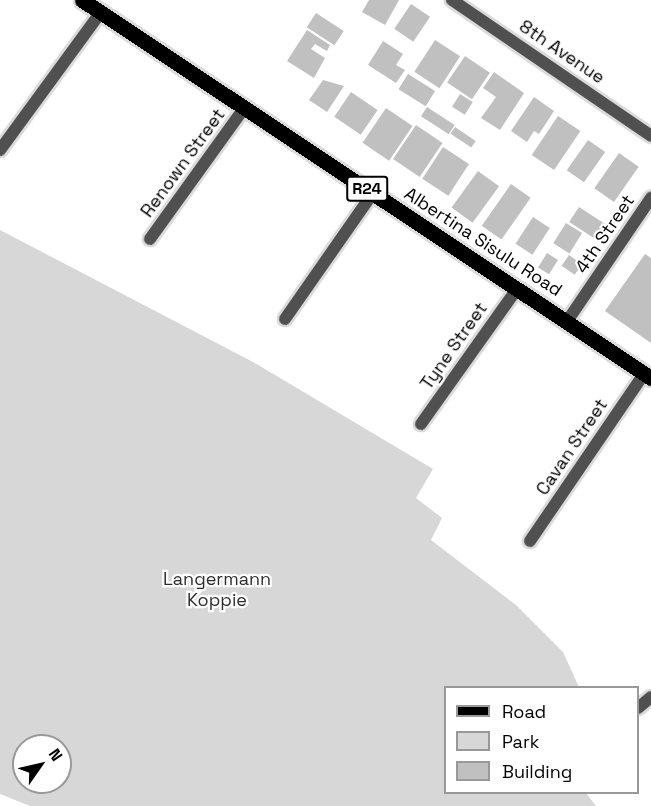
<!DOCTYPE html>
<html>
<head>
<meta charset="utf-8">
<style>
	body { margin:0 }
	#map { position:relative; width:651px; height:806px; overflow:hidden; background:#fff; font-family:"Space Grotesk",sans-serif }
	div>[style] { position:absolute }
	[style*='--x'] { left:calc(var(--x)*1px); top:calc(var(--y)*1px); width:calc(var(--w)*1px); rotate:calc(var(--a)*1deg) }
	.green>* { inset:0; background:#d7d7d7 }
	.building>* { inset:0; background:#c0c0c0; transform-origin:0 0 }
	.roads { filter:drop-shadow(2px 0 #dbdbdb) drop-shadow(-2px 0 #dbdbdb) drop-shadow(0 2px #dbdbdb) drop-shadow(0 -2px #dbdbdb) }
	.minor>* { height:12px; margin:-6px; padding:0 6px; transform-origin:6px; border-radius:6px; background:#505050 }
	.primary>* { height:15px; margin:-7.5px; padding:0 7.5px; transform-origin:7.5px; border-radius:7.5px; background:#000 }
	span { translate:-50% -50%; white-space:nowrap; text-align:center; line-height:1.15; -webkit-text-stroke:4.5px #fff; paint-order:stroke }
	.shield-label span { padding:2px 4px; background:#fff; border:2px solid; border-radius:4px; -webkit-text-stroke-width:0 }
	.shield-label { font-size:16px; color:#000; font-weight:700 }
	.street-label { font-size:18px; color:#000 }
	.park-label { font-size:18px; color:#2e2e2e }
	.legend { position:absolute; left:444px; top:686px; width:195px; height:108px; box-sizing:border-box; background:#fff; border:2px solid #999; margin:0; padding:8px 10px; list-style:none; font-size:18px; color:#000 }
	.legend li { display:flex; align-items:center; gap:12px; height:30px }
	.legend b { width:30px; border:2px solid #999 }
	.north { position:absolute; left:12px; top:734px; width:60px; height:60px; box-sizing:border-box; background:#fff; border:2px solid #999; border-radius:50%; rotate:56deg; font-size:16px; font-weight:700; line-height:24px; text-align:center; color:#000 }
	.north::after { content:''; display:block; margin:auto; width:21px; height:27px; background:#000; clip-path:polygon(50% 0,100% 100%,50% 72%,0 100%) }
</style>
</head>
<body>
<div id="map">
	<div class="green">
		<div style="clip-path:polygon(evenodd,0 230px,253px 362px,433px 469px,416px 498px,442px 518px,431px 540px,516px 605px,563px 652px,579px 687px,446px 688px,446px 792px,586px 793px,596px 806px,30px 806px,0 794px,0 230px,24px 746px,60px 746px,60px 782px,24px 782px,24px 746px)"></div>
	</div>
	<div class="building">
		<div style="clip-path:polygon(369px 0,399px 0,385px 25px,362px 12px)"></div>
		<div style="left:411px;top:4px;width:23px;height:30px;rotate:34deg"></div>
		<div style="left:316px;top:13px;width:33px;height:17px;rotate:33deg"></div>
		<div style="clip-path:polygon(307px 30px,330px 45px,327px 51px,315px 44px,311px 49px,325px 58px,314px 78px,287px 61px)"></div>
		<div style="left:435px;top:40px;width:30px;height:38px;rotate:33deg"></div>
		<div style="clip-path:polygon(383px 41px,403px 54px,396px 65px,405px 70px,396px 83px,368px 65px)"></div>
		<div style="left:465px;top:56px;width:30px;height:32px;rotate:34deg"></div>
		<div style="clip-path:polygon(494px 72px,524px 93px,500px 130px,481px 118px,496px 97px,483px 88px)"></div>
		<div style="left:408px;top:74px;width:32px;height:18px;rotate:32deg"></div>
		<div style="clip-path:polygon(323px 80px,344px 86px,327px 112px,309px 100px)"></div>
		<div style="left:351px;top:92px;width:32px;height:30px;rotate:34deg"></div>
		<div style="left:460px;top:94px;width:15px;height:15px;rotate:32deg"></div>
		<div style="clip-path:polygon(534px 97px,554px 111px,539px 134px,534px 131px,527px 142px,511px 131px)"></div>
		<div style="left:427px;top:107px;width:33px;height:11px;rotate:33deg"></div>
		<div style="left:386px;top:108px;width:32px;height:42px;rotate:34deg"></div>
		<div style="left:558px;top:116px;width:27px;height:47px;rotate:34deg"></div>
		<div style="left:416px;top:125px;width:32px;height:41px;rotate:34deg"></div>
		<div style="left:455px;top:127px;width:25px;height:8px;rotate:34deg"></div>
		<div style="left:588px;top:140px;width:21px;height:37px;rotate:35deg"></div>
		<div style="left:443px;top:147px;width:31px;height:38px;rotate:33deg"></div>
		<div style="left:619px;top:153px;width:24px;height:43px;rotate:35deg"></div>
		<div style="left:478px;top:171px;width:26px;height:45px;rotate:36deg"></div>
		<div style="left:511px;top:184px;width:24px;height:51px;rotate:35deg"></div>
		<div style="left:579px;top:207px;width:33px;height:18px;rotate:33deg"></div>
		<div style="left:533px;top:217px;width:20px;height:32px;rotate:33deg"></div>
		<div style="left:566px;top:223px;width:19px;height:24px;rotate:32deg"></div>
		<div style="left:547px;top:253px;width:13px;height:17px;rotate:32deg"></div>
		<div style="clip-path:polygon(645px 254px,651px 258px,651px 343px,605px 311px)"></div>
		<div style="left:569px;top:255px;width:16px;height:13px;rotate:35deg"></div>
	</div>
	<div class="roads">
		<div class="minor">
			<div style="--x:452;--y:0;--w:241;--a:34.3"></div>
			<div style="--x:0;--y:150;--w:171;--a:-53.8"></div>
			<div style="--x:150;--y:239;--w:161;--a:-54.3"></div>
			<div style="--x:285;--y:319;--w:154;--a:-55.1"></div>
			<div style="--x:568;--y:320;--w:148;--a:-55.8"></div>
			<div style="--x:421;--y:424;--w:166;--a:-54.6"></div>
			<div style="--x:530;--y:541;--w:202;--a:-55.7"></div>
			<div style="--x:638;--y:708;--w:17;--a:-40"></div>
		</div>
		<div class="primary">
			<div style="--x:82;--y:0;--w:683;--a:33.6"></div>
		</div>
	</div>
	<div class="shield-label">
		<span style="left:367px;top:189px">R24</span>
	</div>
	<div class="street-label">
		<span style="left:562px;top:52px;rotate:34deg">8th Avenue</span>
		<span style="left:183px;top:163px;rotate:-54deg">Renown Street</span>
		<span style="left:605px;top:234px;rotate:-56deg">4th Street</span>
		<span style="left:483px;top:242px;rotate:33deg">Albertina Sisulu Road</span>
		<span style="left:454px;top:346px;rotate:-55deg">Tyne Street</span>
		<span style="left:572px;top:447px;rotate:-56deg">Cavan Street</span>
	</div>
	<div class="park-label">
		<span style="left:217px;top:590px">Langermann<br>Koppie</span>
	</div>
	<ul class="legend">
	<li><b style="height:8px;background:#000"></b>Road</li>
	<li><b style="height:16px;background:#d7d7d7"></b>Park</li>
	<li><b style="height:16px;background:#c0c0c0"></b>Building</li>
	</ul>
	<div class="north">N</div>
</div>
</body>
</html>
